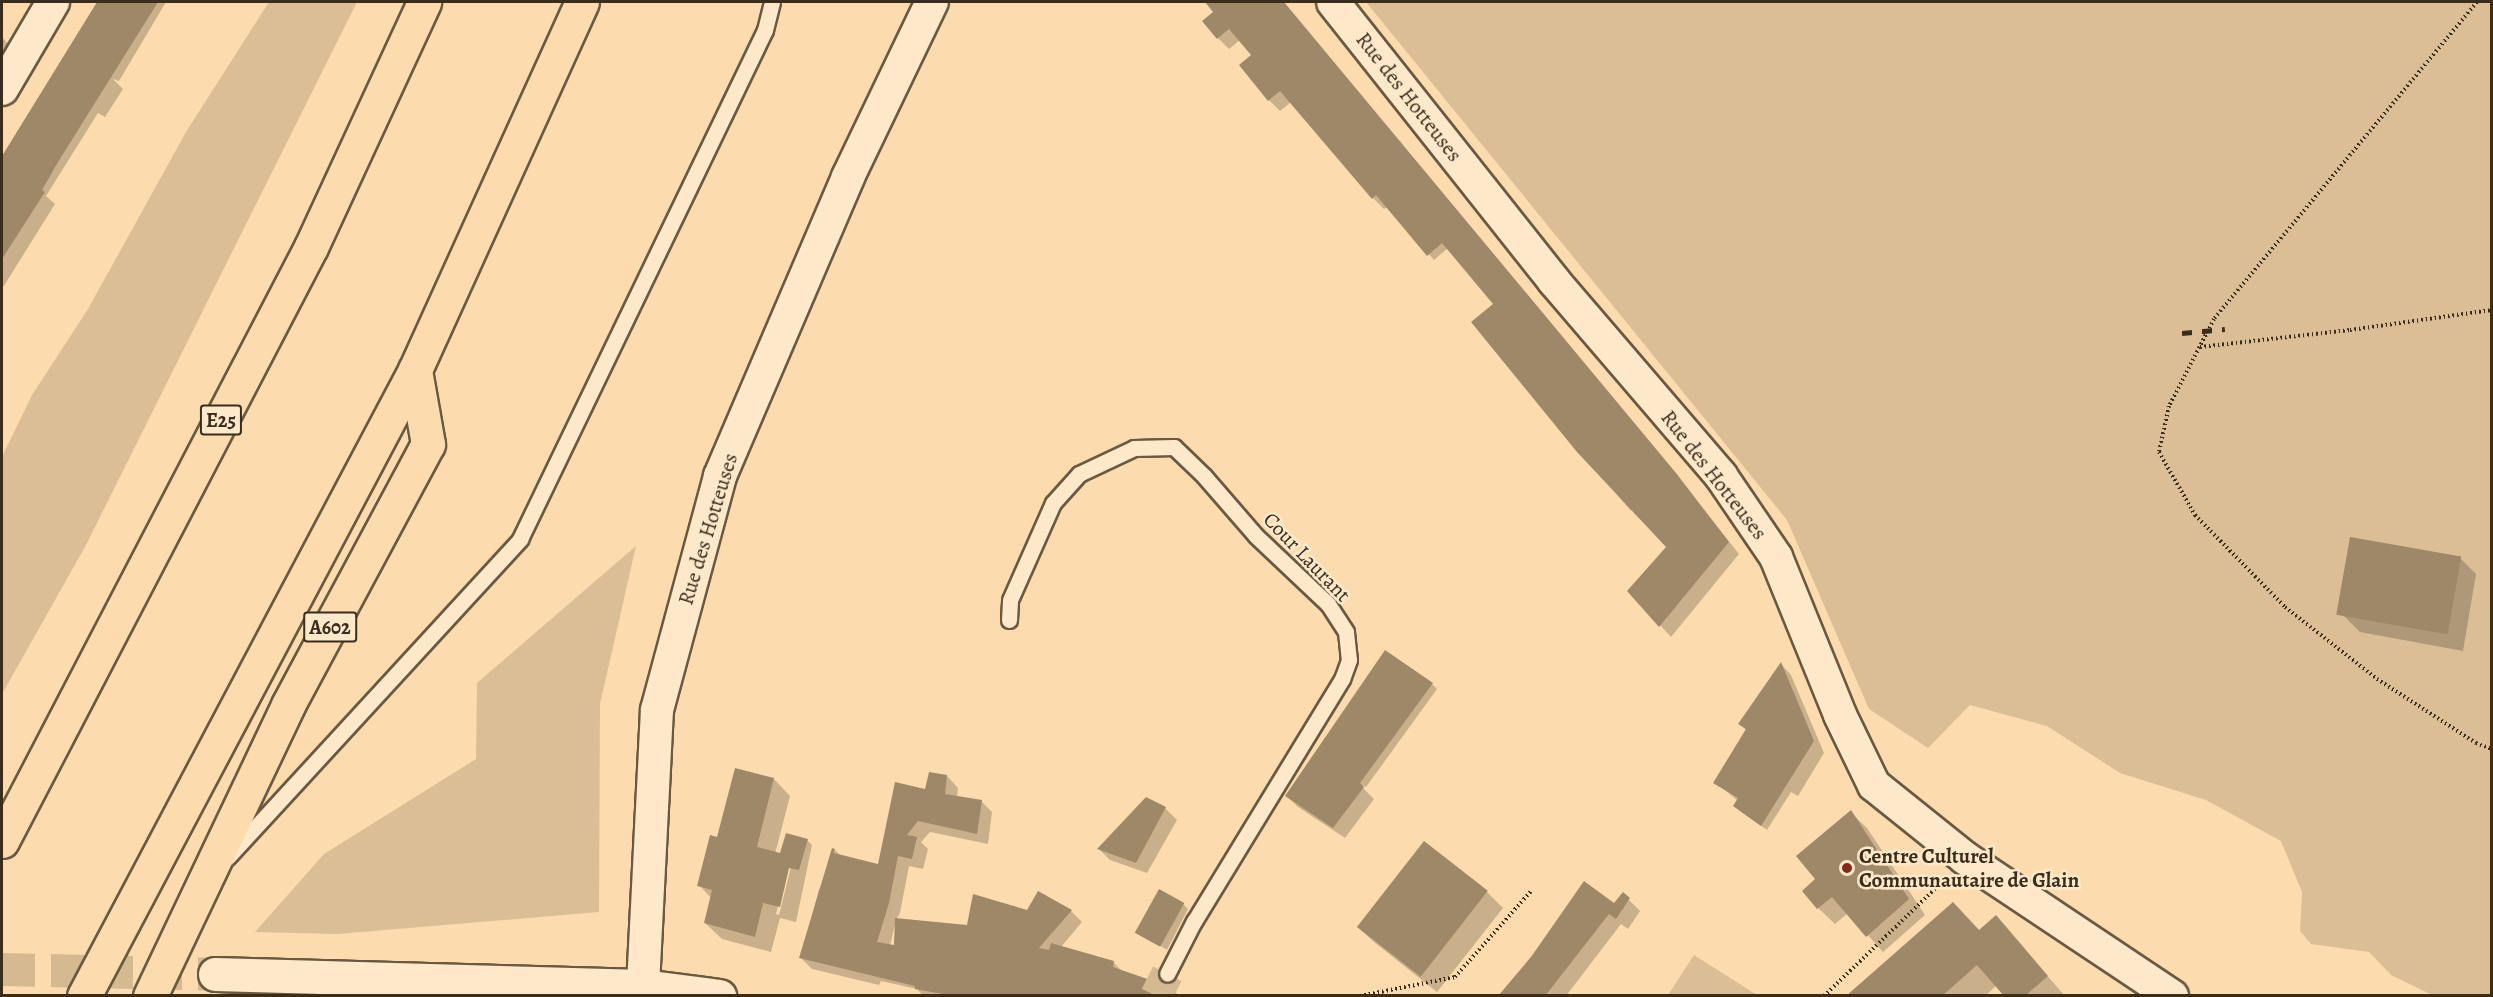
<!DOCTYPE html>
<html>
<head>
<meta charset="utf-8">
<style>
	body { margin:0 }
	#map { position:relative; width:2493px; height:997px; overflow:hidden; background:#fcdcae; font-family:Alegreya,serif }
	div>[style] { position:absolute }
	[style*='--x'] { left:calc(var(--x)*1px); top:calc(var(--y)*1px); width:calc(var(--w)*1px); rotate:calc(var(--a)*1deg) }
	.green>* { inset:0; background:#dbbe95 }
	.shadow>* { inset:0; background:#0003 }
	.building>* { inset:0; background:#9f8868; transform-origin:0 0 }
	.minor-tunnel>* { height:32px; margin-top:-16px; transform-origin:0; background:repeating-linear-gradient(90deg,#d5b991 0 32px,transparent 0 48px) }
	.secondary-tunnel>* { height:33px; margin-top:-16.5px; transform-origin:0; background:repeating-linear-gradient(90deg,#d5b991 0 33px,transparent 0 49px) }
	.path>* { height:4px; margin-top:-2px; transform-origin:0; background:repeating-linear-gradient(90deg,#3a2d1c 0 1.5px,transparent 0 4.5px) }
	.roads { filter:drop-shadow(2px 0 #6a5940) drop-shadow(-2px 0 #6a5940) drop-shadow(0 2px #6a5940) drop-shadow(0 -2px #6a5940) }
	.service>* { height:15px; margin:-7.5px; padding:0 7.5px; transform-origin:7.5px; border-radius:7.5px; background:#fde8ca }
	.minor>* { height:32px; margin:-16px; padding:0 16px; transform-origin:16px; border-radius:16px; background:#fde8ca }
	.secondary>* { height:33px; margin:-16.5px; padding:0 16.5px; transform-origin:16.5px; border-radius:16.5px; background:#fde8ca }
	.motorway>* { height:33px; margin:-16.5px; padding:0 16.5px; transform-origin:16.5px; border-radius:16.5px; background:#fcdcae }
	.rail>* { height:4.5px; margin-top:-2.25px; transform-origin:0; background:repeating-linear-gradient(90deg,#3a2d1c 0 10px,transparent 0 20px) }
	.dots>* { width:16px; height:16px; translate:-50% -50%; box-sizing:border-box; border:3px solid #fde8ca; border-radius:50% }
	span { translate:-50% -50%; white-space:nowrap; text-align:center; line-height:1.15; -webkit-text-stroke:5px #fde8ca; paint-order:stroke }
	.shield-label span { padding:2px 4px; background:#fde8ca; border:2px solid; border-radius:4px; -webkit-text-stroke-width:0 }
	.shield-label { font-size:20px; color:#3a2d1c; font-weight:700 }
	.street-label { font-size:21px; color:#3a2d1c }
	.poi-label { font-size:21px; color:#3a2d1c; font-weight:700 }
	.left { translate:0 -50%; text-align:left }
	.frame { position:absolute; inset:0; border:3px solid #3a2d1c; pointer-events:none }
</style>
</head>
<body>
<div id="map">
	<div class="green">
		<div style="clip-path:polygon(269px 2px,357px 2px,85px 547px,2px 694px,2px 457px,32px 395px,88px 309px,186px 132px)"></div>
		<div style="clip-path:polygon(1366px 2px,2491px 2px,2491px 995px,2432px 995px,2391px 975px,2369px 952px,2311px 944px,2300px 931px,2302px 892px,2281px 841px,2206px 800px,2120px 773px,2047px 726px,1970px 705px,1928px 748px,1869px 709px,1787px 520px)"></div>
		<div style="clip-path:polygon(636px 546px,600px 704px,599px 912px,337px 934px,255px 932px,324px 854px,476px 759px,477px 683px)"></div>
		<div style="clip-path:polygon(1694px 955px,1757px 995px,1668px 995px)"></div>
	</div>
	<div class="shadow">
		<div style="clip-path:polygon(98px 2px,166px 2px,119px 81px,113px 79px,123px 89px,105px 117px,98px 113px,46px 196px,55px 204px,2px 289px,2px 158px)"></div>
		<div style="clip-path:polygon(1207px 2px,1283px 2px,1674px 472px,1631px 511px,1524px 385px,1495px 304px,1448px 248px,1434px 260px,1387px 207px,1384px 209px,1373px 198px,1291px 102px,1280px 111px,1269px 100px,1253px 55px,1240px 40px,1229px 49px,1218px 38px,1216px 12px)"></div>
		<div style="clip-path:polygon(2px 37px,9px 45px,2px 58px)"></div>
		<div style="clip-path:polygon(1676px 475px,1739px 554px,1671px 637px,1629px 591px,1668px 547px,1634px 513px)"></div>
		<div style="clip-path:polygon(2460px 558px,2476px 574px,2463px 651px,2360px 632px,2343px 615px)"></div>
		<div style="clip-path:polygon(1781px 664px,1791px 675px,1824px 753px,1798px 796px,1791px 792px,1767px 830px,1740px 811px,1735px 806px,1738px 801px,1715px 782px,1747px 731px,1740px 724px)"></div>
		<div style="clip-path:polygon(1432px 684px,1437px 689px,1366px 787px,1359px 784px,1374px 799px,1345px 838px,1298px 807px,1287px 796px)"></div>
		<div style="clip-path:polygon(evenodd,947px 776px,958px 788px,957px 797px,981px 801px,992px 812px,988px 844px,930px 832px,921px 842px,928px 849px,923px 869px,909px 866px,900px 913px,896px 920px,971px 928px,1028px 912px,1071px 911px,1082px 922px,1061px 947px,1113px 962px,1124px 973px,1179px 996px,923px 996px,917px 989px,881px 981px,879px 985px,812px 969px,801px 958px,819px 889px,825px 890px,835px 850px,841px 856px,878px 866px,927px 791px,947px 776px,895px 924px,895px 947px,890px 946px,895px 924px)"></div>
		<div style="clip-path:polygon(evenodd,774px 779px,790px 796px,775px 854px,781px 855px,807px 840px,812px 845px,796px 922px,780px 918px,771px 952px,722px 939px,705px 923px,711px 898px,699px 885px,718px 839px,774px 779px,788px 867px,791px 867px,779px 915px,776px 914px,788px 867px)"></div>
		<div style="clip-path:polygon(1146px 798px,1165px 808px,1177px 820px,1147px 873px,1110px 860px,1099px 849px)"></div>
		<div style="clip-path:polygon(1850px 812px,1867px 828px,1925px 915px,1883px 952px,1848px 913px,1835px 924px,1818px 908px,1817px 879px)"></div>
		<div style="clip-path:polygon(1487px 892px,1503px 908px,1437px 992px,1374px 942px,1357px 926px)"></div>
		<div style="clip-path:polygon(1623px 894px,1640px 911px,1628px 929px,1621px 924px,1566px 996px,1499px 996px,1559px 923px,1614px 905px)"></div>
		<div style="clip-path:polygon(1183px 904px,1188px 909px,1167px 950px,1138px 932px)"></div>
		<div style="clip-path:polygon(1953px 904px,1980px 931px,1996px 917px,2065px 996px,2006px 996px,1997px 985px,1985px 996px,1848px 996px)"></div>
	</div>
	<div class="building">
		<div style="clip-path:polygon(97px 2px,158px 2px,58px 162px,42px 190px,45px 192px,2px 259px,2px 156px)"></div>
		<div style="clip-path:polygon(1205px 2px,1284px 2px,1676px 473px,1729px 542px,1659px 627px,1627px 591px,1666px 547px,1577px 452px,1471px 322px,1493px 304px,1442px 243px,1427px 256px,1376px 195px,1372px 199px,1280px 91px,1268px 101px,1239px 65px,1251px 55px,1229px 29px,1217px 39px,1202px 21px,1213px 12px)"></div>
		<div style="left:2350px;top:537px;width:113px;height:79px;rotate:10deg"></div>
		<div style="clip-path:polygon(1385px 650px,1433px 683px,1360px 783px,1364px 787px,1333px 828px,1285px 796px)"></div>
		<div style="clip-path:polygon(1781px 662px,1814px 741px,1761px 826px,1733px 806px,1738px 798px,1713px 783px,1746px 729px,1738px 724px)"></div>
		<div style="clip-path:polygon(735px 768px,774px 778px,757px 847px,780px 853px,786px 833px,808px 839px,799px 870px,789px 868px,780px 907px,763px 903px,755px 937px,704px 923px,712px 890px,697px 886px,710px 835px,717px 837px)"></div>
		<div style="clip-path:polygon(929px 772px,947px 775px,945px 794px,982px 800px,977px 834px,918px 821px,907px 835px,917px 837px,912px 859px,898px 856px,889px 903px,877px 942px,894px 945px,895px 918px,967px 925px,973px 894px,1027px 910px,1038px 891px,1072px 910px,1039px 948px,1049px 950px,1051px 943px,1114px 961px,1113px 967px,1153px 981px,1181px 996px,954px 996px,915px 989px,915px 986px,799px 958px,832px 848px,835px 849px,834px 853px,878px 864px,895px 782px,925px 789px)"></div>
		<div style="clip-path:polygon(1146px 797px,1166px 807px,1136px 863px,1097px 849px)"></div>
		<div style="clip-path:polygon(1851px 810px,1909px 899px,1866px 937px,1832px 897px,1817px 909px,1802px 891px,1815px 879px,1796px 856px)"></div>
		<div style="left:1424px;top:841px;width:81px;height:109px;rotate:38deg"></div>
		<div style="clip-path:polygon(1584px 881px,1614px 903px,1623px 892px,1630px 898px,1616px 919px,1609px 914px,1545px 996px,1498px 996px,1531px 957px)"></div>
		<div style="left:1159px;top:889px;width:29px;height:50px;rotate:29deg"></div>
		<div style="clip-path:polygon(1953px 902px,1979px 930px,1996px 915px,2048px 976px,2025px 996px,2004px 996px,1977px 965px,1942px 996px,1846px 996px)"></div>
	</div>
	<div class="minor-tunnel">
		<div style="--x:1156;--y:996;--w:25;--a:-63"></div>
	</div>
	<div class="secondary-tunnel">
		<div style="--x:2;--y:969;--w:213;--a:1.3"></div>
	</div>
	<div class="path">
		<div style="--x:2477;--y:2;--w:412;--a:129.7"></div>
		<div style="--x:2214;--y:319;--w:98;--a:117.3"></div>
		<div style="--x:2169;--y:406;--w:47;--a:102.3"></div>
		<div style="--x:2159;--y:452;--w:73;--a:60.3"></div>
		<div style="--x:2195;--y:515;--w:129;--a:45.6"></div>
		<div style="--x:2285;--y:607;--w:117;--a:38"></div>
		<div style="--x:2377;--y:679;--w:118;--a:32.9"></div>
		<div style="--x:2476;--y:743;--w:17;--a:21"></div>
		<div style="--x:2200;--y:347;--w:151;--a:-6.5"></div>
		<div style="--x:2350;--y:330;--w:143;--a:-8"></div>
		<div style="--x:1360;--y:996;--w:97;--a:-11.3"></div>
		<div style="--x:1455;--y:977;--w:116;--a:-48.5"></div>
		<div style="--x:1824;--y:996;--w:161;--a:-44"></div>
	</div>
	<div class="roads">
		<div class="service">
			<div style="--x:1009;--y:620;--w:20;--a:-87"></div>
			<div style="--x:1010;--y:600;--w:106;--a:-66.1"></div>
			<div style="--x:1053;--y:503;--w:39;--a:-48"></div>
			<div style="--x:1079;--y:474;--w:61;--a:-25.3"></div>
			<div style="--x:1134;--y:448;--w:40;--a:-1.4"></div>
			<div style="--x:1174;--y:447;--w:42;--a:44"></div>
			<div style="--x:1204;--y:476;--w:79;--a:49.1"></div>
			<div style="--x:1256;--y:536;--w:99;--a:43.4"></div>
			<div style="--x:1328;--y:604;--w:33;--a:57"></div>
			<div style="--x:1346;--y:632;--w:28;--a:84"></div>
			<div style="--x:1349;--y:660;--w:20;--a:110"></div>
			<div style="--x:1342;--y:679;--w:284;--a:121.4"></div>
			<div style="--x:1194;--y:921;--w:59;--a:117"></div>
			<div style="--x:228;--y:857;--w:432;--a:-47.4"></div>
			<div style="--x:520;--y:539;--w:565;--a:-64.3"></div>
			<div style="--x:765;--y:30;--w:29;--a:-76"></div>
		</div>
		<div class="minor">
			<div style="--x:1333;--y:2;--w:356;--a:51.6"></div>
			<div style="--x:1554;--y:281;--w:257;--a:49.4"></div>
			<div style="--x:1721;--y:476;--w:98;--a:55.8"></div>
			<div style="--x:1776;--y:557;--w:170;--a:67.9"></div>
			<div style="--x:1840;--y:715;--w:78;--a:64.1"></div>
			<div style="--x:1874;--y:785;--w:117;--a:38.7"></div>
			<div style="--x:1965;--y:858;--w:249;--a:33.7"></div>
			<div style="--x:2;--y:89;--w:101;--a:-59.6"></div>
			<div style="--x:643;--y:986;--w:276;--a:-87.1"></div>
			<div style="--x:657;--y:710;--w:242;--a:-74.9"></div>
			<div style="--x:720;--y:476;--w:325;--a:-66.8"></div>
			<div style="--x:848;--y:177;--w:194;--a:-64.4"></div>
		</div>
		<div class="secondary">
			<div style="--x:215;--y:974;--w:428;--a:1.6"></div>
			<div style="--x:643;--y:986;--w:77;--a:7.5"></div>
		</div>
		<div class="motorway">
			<div style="--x:2;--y:841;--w:670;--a:-62.52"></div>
			<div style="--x:311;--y:247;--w:270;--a:-65.2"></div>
			<div style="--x:84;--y:996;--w:708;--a:-62.13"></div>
			<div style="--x:415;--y:370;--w:404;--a:-65.6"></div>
			<div style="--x:150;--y:996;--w:322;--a:-64.6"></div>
			<div style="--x:288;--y:705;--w:296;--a:-61.8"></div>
			<div style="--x:428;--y:444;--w:75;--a:-100"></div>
		</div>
	</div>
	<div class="rail">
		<div style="--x:2182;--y:333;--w:43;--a:-5.3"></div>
	</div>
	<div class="dots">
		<div style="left:1847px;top:868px;background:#8f2418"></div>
	</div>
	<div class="shield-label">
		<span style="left:221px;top:420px">E25</span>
		<span style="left:330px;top:627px">A602</span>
	</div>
	<div class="street-label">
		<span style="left:1409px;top:97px;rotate:52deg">Rue des Hotteuses</span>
		<span style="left:1714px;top:475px;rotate:52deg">Rue des Hotteuses</span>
		<span style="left:708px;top:529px;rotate:-73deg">Rue des Hotteuses</span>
		<span style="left:1307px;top:557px;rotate:46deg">Cour Laurant</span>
	</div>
	<div class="poi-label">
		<span class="left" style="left:1859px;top:868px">Centre Culturel<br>Communautaire de Glain</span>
	</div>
	<div class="frame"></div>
</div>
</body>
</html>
